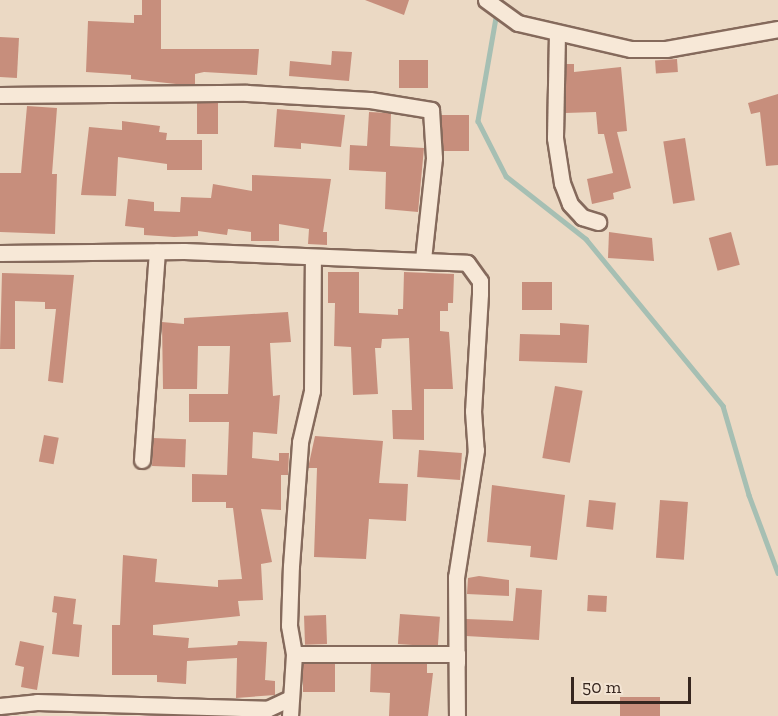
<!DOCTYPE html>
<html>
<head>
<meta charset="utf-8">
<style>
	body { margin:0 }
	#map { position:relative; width:778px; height:716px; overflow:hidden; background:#ebd9c4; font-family:"Zilla Slab",serif }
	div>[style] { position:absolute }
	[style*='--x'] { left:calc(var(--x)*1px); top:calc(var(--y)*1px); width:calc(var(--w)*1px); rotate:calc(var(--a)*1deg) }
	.stream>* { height:4.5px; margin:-2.25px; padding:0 2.25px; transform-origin:2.25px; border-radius:2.25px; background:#a6bfb3 }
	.building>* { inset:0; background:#c78e7c; transform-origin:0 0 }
	.roads { filter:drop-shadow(2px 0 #856a5c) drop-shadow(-2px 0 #856a5c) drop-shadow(0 2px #856a5c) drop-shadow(0 -2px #856a5c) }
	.street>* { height:15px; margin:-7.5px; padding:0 7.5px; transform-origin:7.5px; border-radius:7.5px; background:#f7e8d7 }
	span { translate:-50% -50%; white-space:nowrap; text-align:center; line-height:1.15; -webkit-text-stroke:4.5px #f3e4d3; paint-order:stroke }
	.scale { position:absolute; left:571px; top:677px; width:120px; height:27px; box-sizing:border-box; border:3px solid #36261f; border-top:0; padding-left:8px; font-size:18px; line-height:21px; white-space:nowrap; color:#36261f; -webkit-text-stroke:4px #f3e4d3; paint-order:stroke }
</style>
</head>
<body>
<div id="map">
	<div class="stream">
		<div style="--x:497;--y:12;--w:111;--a:99.9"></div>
		<div style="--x:478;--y:121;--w:62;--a:63"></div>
		<div style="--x:506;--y:176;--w:102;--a:38.2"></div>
		<div style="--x:586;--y:239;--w:216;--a:50.6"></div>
		<div style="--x:723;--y:406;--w:93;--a:73.7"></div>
		<div style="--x:749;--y:495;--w:83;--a:69.6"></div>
	</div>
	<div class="building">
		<div style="clip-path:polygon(142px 0,161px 0,161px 49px,259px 49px,257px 75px,204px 72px,195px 74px,195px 84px,176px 84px,131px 79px,131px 75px,86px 72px,88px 21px,134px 23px,134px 15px,142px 15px)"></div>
		<div style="clip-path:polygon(365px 0,409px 0,404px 15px)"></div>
		<div style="left:0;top:37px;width:19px;height:40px;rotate:3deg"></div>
		<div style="clip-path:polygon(332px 51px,352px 52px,349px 81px,289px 76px,290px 61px,331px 65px)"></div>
		<div style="left:677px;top:59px;width:13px;height:22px;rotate:86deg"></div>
		<div style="left:428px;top:60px;width:28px;height:29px;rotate:90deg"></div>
		<div style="clip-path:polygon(566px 64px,574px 64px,574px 72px,621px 67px,627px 131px,617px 132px,631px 188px,613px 193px,614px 199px,592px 204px,587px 179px,613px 173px,604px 134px,598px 134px,596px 112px,565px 113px)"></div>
		<div style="clip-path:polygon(778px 94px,778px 165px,766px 166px,760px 112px,751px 114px,748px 103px)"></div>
		<div style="left:197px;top:103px;width:21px;height:31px"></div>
		<div style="clip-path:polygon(27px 106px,57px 108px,52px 174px,57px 174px,55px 234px,0 232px,0 173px,21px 173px)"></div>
		<div style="clip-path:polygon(277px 109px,345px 115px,341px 147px,301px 143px,301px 149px,274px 147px)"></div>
		<div style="clip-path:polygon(369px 112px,391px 113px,390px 146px,424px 148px,418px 212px,385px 209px,386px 172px,349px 170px,350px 145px,367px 146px)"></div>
		<div style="left:441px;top:115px;width:28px;height:36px"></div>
		<div style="clip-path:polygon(122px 121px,160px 126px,159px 132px,167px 133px,166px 140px,202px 140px,202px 170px,167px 170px,167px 164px,118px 157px,116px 196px,81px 195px,89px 127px,122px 130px)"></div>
		<div style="left:685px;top:138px;width:63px;height:22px;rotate:81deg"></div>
		<div style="clip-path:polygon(252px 175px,331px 179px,323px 232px,327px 232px,327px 245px,308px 244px,309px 229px,279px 224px,279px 241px,251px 241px,251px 232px,228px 229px,227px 235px,198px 231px,198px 236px,174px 237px,144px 235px,144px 228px,125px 226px,128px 199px,154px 202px,154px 211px,180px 212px,181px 197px,211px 198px,213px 184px,252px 191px)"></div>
		<div style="clip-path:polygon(609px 232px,652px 238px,654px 261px,608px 258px)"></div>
		<div style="left:731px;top:232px;width:34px;height:23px;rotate:75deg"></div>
		<div style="clip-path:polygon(328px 272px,359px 272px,359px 313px,398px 315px,398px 309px,403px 309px,404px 272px,454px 274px,453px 303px,448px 303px,448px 311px,440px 311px,440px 331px,449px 332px,453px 389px,424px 389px,424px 440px,393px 439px,392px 410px,412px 410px,409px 338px,382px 339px,381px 348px,375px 348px,378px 394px,353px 395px,351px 347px,334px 346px,335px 303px,328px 303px)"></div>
		<div style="clip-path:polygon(2px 273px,74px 275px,63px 383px,48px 381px,56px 309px,45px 309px,45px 302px,15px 301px,15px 349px,0 349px)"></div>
		<div style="left:552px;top:282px;width:28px;height:30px;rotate:90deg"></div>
		<div style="clip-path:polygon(288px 312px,291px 342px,270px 343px,273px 396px,280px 395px,277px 434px,253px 432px,252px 458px,279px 461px,279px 453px,289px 453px,288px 475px,281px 475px,281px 510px,261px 509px,272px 562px,261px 564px,263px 600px,238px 601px,240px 616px,153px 625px,153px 635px,189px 638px,188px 648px,237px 645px,238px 641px,267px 642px,265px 680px,275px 681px,275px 695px,236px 698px,237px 658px,187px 661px,186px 684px,157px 682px,157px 675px,112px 675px,112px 625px,120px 625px,123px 555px,157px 559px,155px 582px,218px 587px,218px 580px,242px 579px,233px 508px,226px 508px,226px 502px,192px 502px,192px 474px,227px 475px,229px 422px,189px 422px,189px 394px,228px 394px,230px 346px,198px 346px,197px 389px,163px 389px,162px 322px,184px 324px,184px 318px)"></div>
		<div style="clip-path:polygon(560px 323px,589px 325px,587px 363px,519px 361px,520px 334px,560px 335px)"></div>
		<div style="left:555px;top:386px;width:28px;height:73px;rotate:10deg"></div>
		<div style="left:44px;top:435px;width:15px;height:27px;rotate:11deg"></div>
		<div style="clip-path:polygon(315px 436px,383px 441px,379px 483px,408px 484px,406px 521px,369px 519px,366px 559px,314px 557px,317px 468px,308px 468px)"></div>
		<div style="left:153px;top:438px;width:33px;height:28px;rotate:2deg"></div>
		<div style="left:419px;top:450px;width:43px;height:27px;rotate:4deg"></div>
		<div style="clip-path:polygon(492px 485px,565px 495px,557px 560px,530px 557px,531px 546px,487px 542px)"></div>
		<div style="left:589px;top:500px;width:27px;height:27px;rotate:6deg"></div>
		<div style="left:660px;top:500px;width:28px;height:58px;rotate:4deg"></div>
		<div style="clip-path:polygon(479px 576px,509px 580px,509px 596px,467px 594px,468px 578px)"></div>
		<div style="clip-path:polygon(516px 588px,542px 590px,539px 640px,466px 636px,466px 619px,513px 621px)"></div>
		<div style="left:588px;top:595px;width:19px;height:16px;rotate:3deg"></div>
		<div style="clip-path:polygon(54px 596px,76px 599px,73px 624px,82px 625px,79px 657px,52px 654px,57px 613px,52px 612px)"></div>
		<div style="left:400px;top:614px;width:40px;height:30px;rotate:4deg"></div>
		<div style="left:326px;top:615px;width:29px;height:22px;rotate:88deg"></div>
		<div style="clip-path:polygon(20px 641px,44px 646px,37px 690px,21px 687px,24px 667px,15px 665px)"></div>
		<div style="left:303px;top:664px;width:32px;height:28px"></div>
		<div style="clip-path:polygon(371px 664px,427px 664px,427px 673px,433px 673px,428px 716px,389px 716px,390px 693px,370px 692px)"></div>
		<div style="left:620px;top:697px;width:40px;height:19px"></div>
	</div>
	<div class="roads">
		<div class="street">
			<div style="--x:486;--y:0;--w:39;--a:36"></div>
			<div style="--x:518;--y:23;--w:116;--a:13"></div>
			<div style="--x:631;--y:49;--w:35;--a:0"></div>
			<div style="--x:666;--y:49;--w:114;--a:-10.1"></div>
			<div style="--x:557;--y:33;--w:105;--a:91.1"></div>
			<div style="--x:555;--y:138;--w:46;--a:81.2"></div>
			<div style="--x:562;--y:183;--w:22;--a:69"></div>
			<div style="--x:570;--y:204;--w:18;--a:47"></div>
			<div style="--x:582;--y:217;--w:17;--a:17"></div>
			<div style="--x:0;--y:95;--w:247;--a:-0.5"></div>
			<div style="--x:247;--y:93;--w:123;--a:3.3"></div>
			<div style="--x:370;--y:100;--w:62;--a:9.3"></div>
			<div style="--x:431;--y:110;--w:48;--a:86.4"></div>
			<div style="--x:434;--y:158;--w:102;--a:96.2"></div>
			<div style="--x:0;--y:253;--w:184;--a:-0.6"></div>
			<div style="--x:184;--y:251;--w:283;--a:2.4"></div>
			<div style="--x:467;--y:263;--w:22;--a:54"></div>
			<div style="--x:480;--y:281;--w:13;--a:90"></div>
			<div style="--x:480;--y:294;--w:117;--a:93.4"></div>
			<div style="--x:473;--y:411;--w:39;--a:86"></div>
			<div style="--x:476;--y:450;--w:129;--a:98.9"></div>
			<div style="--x:456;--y:577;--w:139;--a:89.6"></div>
			<div style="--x:142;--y:460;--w:209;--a:-85.9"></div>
			<div style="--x:294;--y:654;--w:163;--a:0"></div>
			<div style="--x:457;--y:654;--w:9;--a:90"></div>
			<div style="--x:0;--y:706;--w:37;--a:-6"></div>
			<div style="--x:37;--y:702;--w:230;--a:1.7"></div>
			<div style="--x:267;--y:709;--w:23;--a:-25"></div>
			<div style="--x:290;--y:716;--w:62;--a:-86.3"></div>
			<div style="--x:294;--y:654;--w:29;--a:-100"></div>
			<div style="--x:289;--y:625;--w:59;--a:-88.1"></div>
			<div style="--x:291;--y:566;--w:124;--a:-85.8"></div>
			<div style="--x:300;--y:442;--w:52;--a:-76.8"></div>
			<div style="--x:312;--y:391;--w:134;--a:-89.6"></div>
		</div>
	</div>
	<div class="scale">50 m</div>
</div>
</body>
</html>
